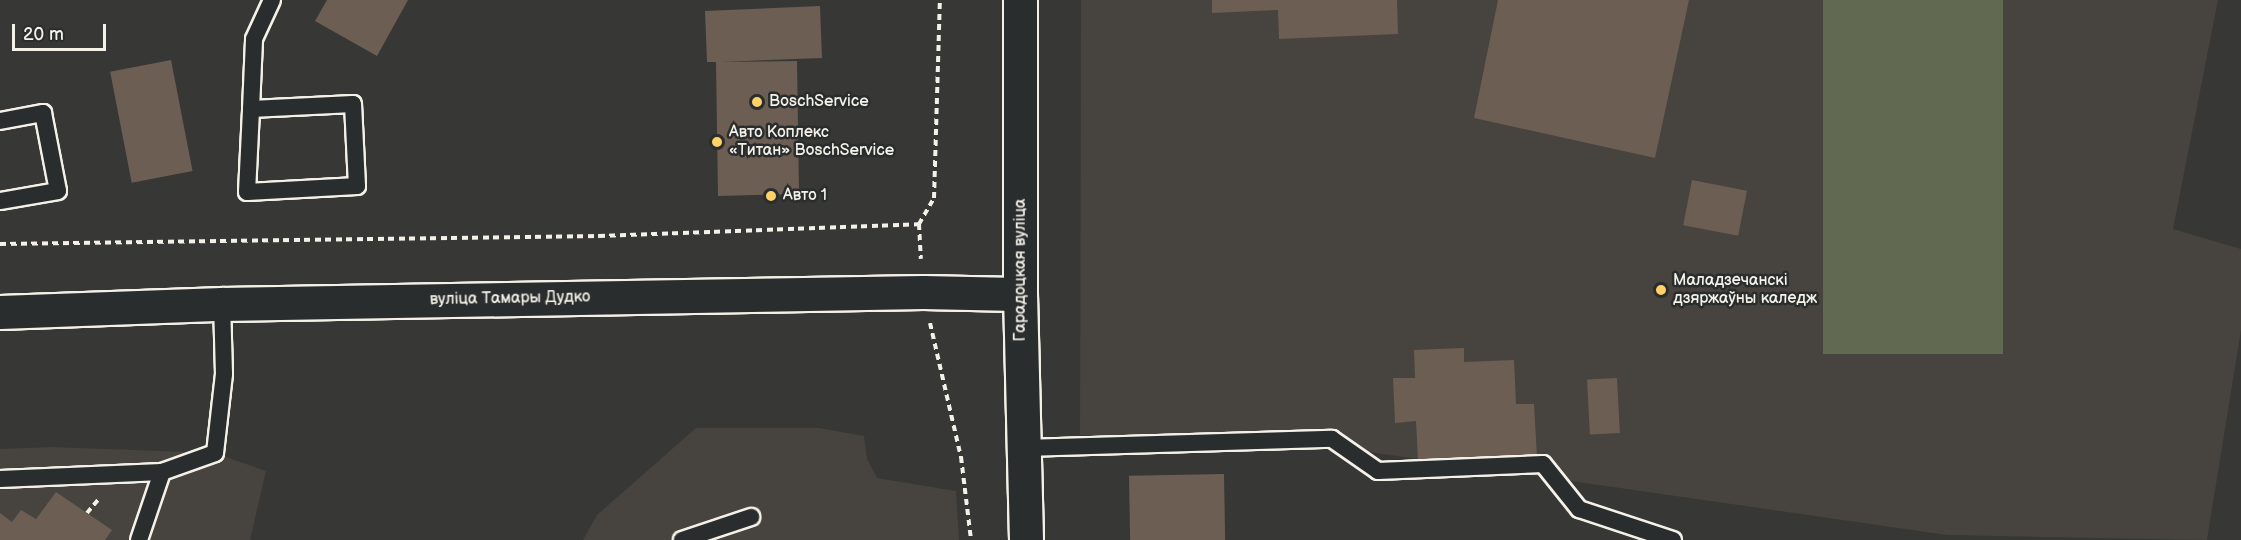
<!DOCTYPE html>
<html>
<head>
<meta charset="utf-8">
<style>
	body { margin:0 }
	#map { position:relative; width:2241px; height:540px; overflow:hidden; background:#373735; font-family:"Balsamiq Sans",sans-serif }
	div>[style] { position:absolute }
	[style*='--x'] { left:calc(var(--x)*1px); top:calc(var(--y)*1px); width:calc(var(--w)*1px); rotate:calc(var(--a)*1deg) }
	.built>* { inset:0; background:#47433e }
	.green>* { inset:0; background:#616a50; transform-origin:0 0 }
	.building>* { inset:0; background:#6d5e53; transform-origin:0 0 }
	.path>* { height:4px; margin-top:-2px; transform-origin:0; background:repeating-linear-gradient(90deg,#f4f1e8 0 6px,transparent 0 10.5px) }
	.roads { filter:drop-shadow(2px 0 #f4f1e8) drop-shadow(-2px 0 #f4f1e8) drop-shadow(0 2px #f4f1e8) drop-shadow(0 -2px #f4f1e8) }
	.service>* { height:16px; margin:-8px; padding:0 8px; transform-origin:8px; border-radius:8px; background:#2a2d2e }
	.tertiary>* { height:33px; margin:-16.5px; padding:0 16.5px; transform-origin:16.5px; border-radius:16.5px; background:#2a2d2e }
	.dots>* { width:16px; height:16px; translate:-50% -50%; box-sizing:border-box; border:3px solid #2a2d2e; border-radius:50% }
	span { translate:-50% -50%; white-space:nowrap; text-align:center; line-height:1.15; -webkit-text-stroke:5px #2a2d2e; paint-order:stroke }
	.poi-label { font-size:16px; color:#f4f1e8 }
	.left { translate:0 -50%; text-align:left }
	.street-label { font-size:16px; color:#f4f1e8 }
	.scale { position:absolute; left:12px; top:24px; width:94px; height:27px; box-sizing:border-box; border:3px solid #f4f1e8; border-top:0; padding-left:8px; font-size:18px; line-height:21px; white-space:nowrap; color:#f4f1e8; -webkit-text-stroke:4px #2a2d2e; paint-order:stroke }
</style>
</head>
<body>
<div id="map">
	<div class="built">
		<div style="clip-path:polygon(1081px 0,2218px 0,2173px 229px,2241px 249px,2241px 330px,2207px 540px,1947px 535px,1320px 445px,1080px 435px)"></div>
		<div style="clip-path:polygon(696px 428px,819px 428px,864px 436px,867px 459px,877px 478px,956px 491px,959px 540px,583px 540px,597px 515px)"></div>
		<div style="clip-path:polygon(52px 447px,215px 453px,266px 471px,250px 540px,0 540px,0 449px)"></div>
	</div>
	<div class="green">
		<div style="left:1823px;top:0;width:180px;height:354px"></div>
	</div>
	<div class="building">
		<div style="clip-path:polygon(327px 0,408px 0,377px 56px,315px 21px)"></div>
		<div style="clip-path:polygon(1212px 0,1397px 0,1398px 34px,1279px 39px,1278px 10px,1212px 13px)"></div>
		<div style="clip-path:polygon(1498px 0,1689px 0,1655px 158px,1474px 118px)"></div>
		<div style="clip-path:polygon(820px 6px,822px 58px,720px 62px,797px 61px,799px 194px,718px 196px,716px 62px,707px 62px,705px 11px)"></div>
		<div style="left:171px;top:60px;width:113px;height:62px;rotate:79deg"></div>
		<div style="left:1692px;top:180px;width:56px;height:46px;rotate:11deg"></div>
		<div style="clip-path:polygon(1464px 348px,1464px 362px,1514px 360px,1516px 404px,1534px 404px,1537px 457px,1418px 460px,1416px 421px,1395px 423px,1393px 378px,1415px 378px,1414px 350px)"></div>
		<div style="left:1617px;top:378px;width:55px;height:30px;rotate:87deg"></div>
		<div style="left:1224px;top:474px;width:66px;height:95px;rotate:89deg"></div>
		<div style="clip-path:polygon(56px 492px,112px 530px,105px 540px,0 540px,0 513px,12px 522px,21px 510px,36px 519px)"></div>
	</div>
	<div class="path">
		<div style="--x:919;--y:224;--w:30;--a:-60"></div>
		<div style="--x:934;--y:198;--w:198;--a:-88.3"></div>
		<div style="--x:0;--y:244;--w:599;--a:-0.77"></div>
		<div style="--x:599;--y:236;--w:320;--a:-2.1"></div>
		<div style="--x:919;--y:224;--w:35;--a:87"></div>
		<div style="--x:930;--y:323;--w:138;--a:77"></div>
		<div style="--x:961;--y:457;--w:84;--a:83.1"></div>
		<div style="--x:87;--y:513;--w:17;--a:-50"></div>
	</div>
	<div class="roads">
		<div class="service">
			<div style="--x:251;--y:109;--w:102;--a:-2.8"></div>
			<div style="--x:353;--y:104;--w:82;--a:87.2"></div>
			<div style="--x:357;--y:186;--w:110;--a:176.9"></div>
			<div style="--x:247;--y:192;--w:83;--a:-87.2"></div>
			<div style="--x:251;--y:109;--w:70;--a:-87.5"></div>
			<div style="--x:254;--y:39;--w:43;--a:-65.2"></div>
			<div style="--x:0;--y:121;--w:44;--a:-10.5"></div>
			<div style="--x:43;--y:113;--w:79;--a:79.1"></div>
			<div style="--x:58;--y:191;--w:59;--a:170.2"></div>
			<div style="--x:1024;--y:448;--w:308;--a:-1.7"></div>
			<div style="--x:1332;--y:439;--w:56;--a:34.8"></div>
			<div style="--x:1378;--y:471;--w:165;--a:-2.4"></div>
			<div style="--x:1543;--y:464;--w:58;--a:51.3"></div>
			<div style="--x:1579;--y:509;--w:99;--a:18.3"></div>
			<div style="--x:0;--y:479;--w:162;--a:-2.5"></div>
			<div style="--x:139;--y:540;--w:72;--a:-71.3"></div>
			<div style="--x:162;--y:472;--w:56;--a:-19.7"></div>
			<div style="--x:215;--y:453;--w:80;--a:-83.5"></div>
			<div style="--x:224;--y:374;--w:70;--a:-91.6"></div>
			<div style="--x:682;--y:540;--w:73;--a:-18.4"></div>
		</div>
		<div class="tertiary">
			<div style="--x:1020;--y:0;--w:294;--a:90"></div>
			<div style="--x:1020;--y:294;--w:246;--a:88.6"></div>
			<div style="--x:0;--y:312;--w:222;--a:-2.1"></div>
			<div style="--x:222;--y:304;--w:701;--a:-0.98"></div>
			<div style="--x:923;--y:292;--w:97;--a:1.2"></div>
		</div>
	</div>
	<div class="dots">
		<div style="left:757px;top:102px;background:#ffd166"></div>
		<div style="left:717px;top:142px;background:#ffd166"></div>
		<div style="left:771px;top:196px;background:#ffd166"></div>
		<div style="left:1661px;top:290px;background:#ffd166"></div>
	</div>
	<div class="poi-label">
		<span class="left" style="left:769px;top:102px">BoschService</span>
		<span class="left" style="left:729px;top:142px">Авто Коплекс<br>«Титан» BoschService</span>
		<span class="left" style="left:783px;top:196px">Авто 1</span>
		<span class="left" style="left:1673px;top:290px">Маладзечанскі<br>дзяржаўны каледж</span>
	</div>
	<div class="street-label">
		<span style="left:1021px;top:270px;rotate:-90deg">Гарадоцкая вуліца</span>
		<span style="left:510px;top:299px;rotate:-1deg">вуліца Тамары Дудко</span>
	</div>
	<div class="scale">20 m</div>
</div>
</body>
</html>
